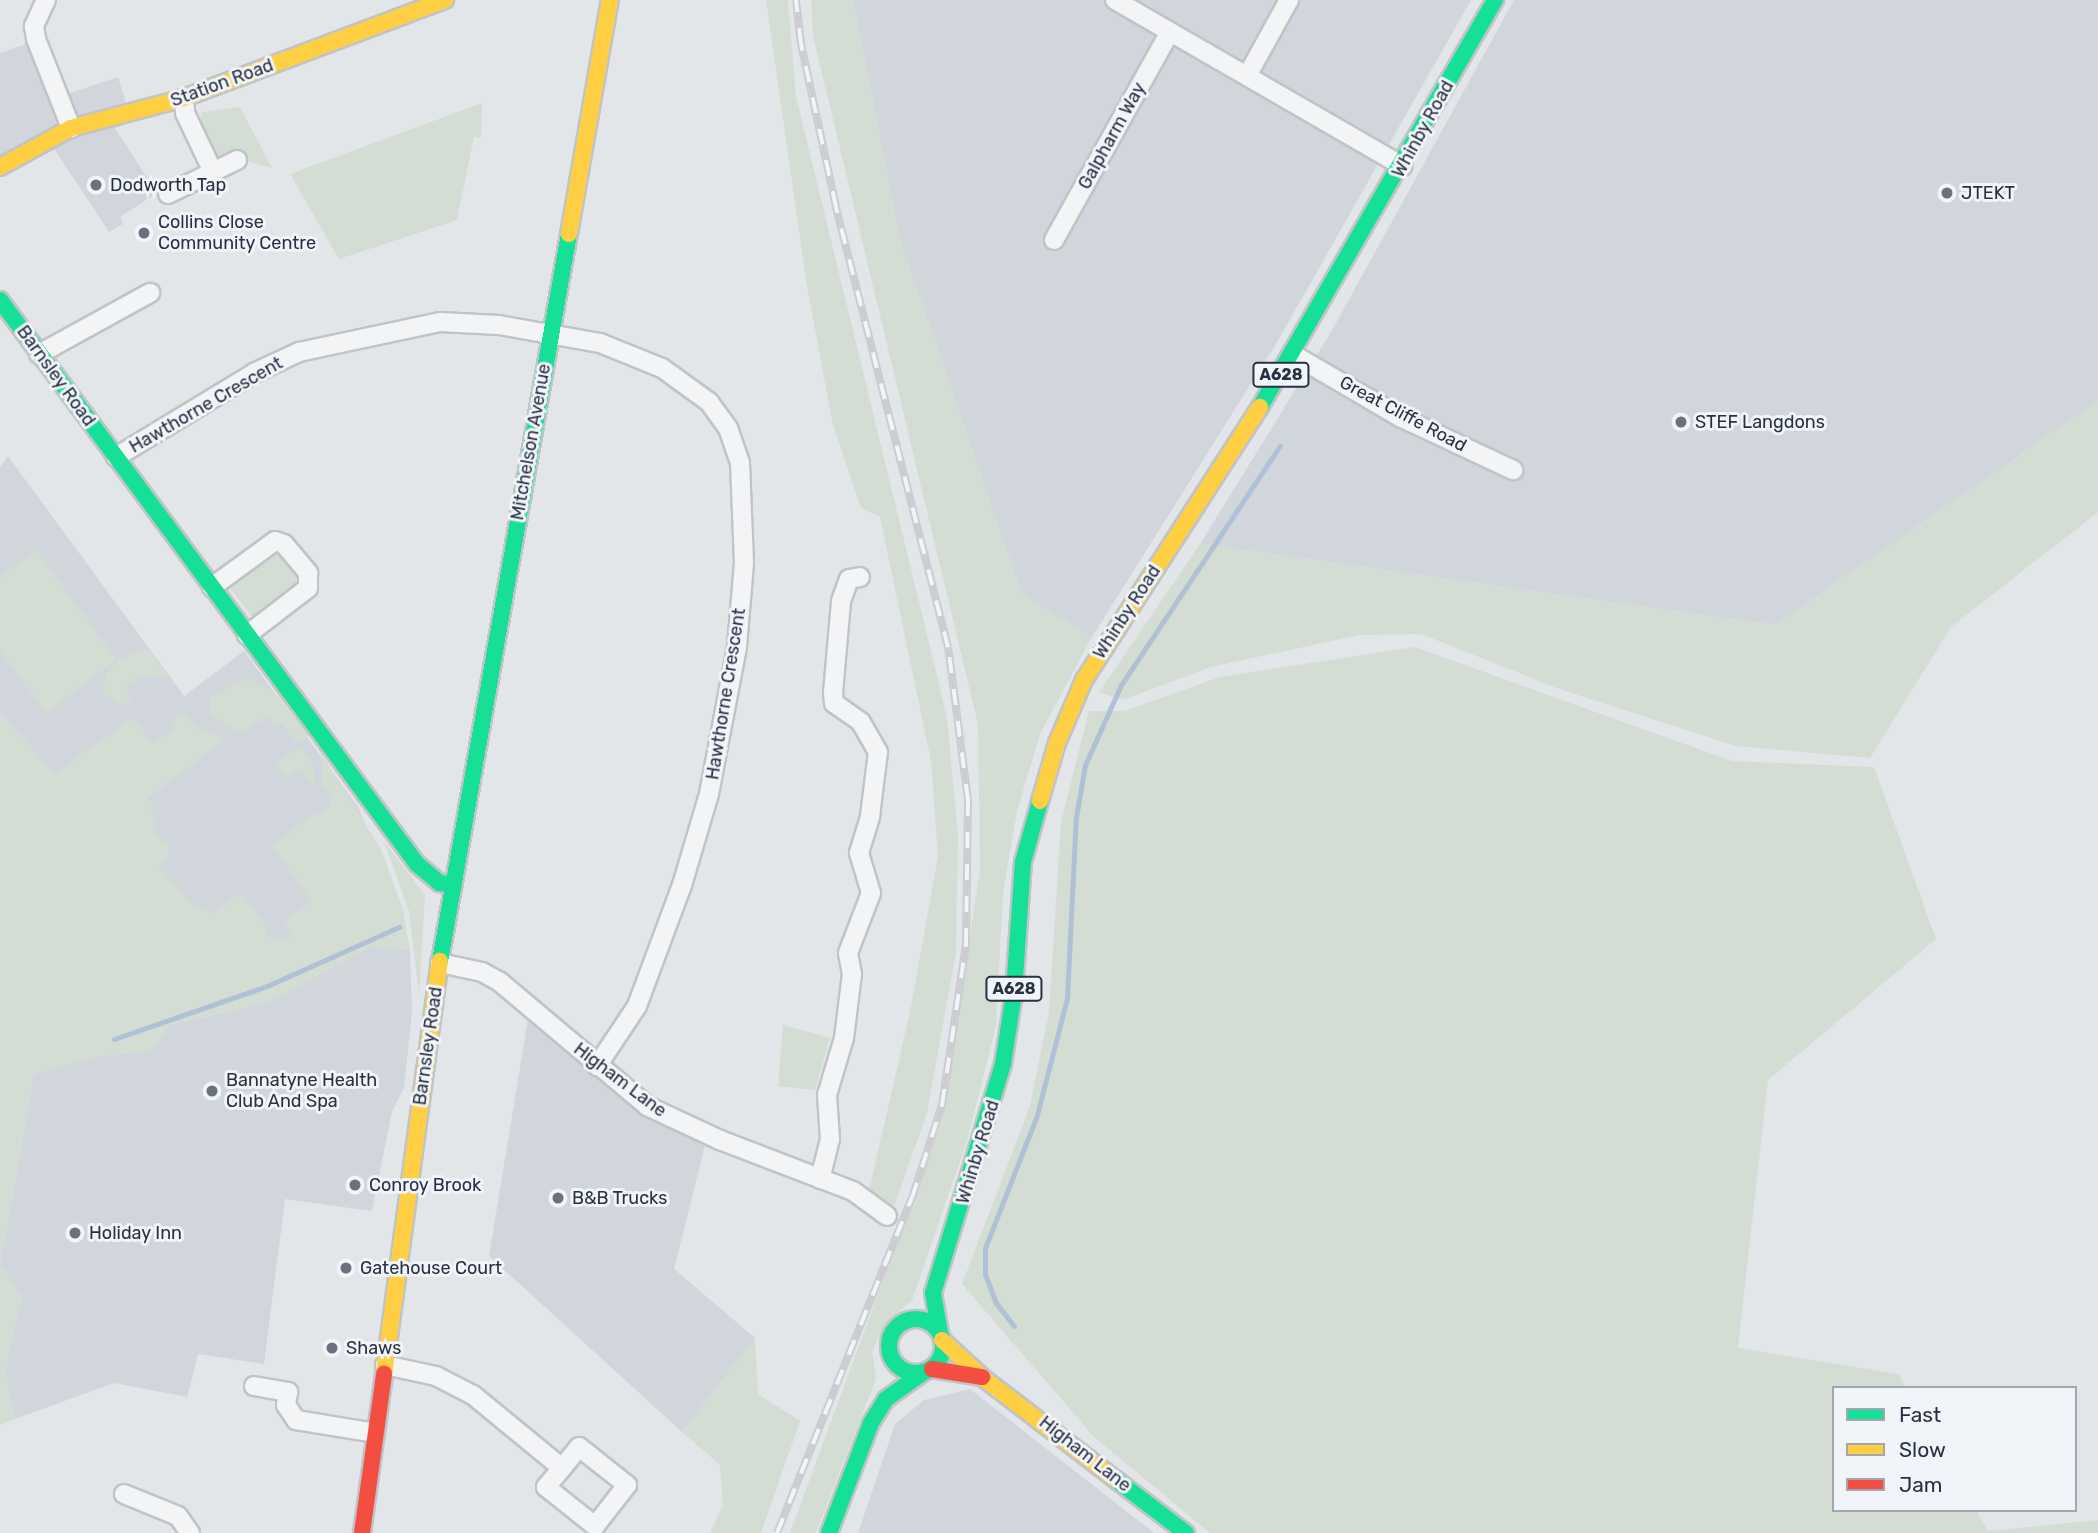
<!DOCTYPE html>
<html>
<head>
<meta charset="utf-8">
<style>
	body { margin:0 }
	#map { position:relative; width:2098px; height:1533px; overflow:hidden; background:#e3e6e9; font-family:Rubik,sans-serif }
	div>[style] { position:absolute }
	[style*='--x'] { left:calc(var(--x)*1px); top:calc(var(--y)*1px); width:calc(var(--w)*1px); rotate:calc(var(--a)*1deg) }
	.built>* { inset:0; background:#d1d5dc }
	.green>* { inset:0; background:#d3ddd4 }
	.stream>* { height:5px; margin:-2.5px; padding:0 2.5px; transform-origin:2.5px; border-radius:2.5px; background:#b0c1d5 }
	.roads { filter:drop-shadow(2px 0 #c1c4c7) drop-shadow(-2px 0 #c1c4c7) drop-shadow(0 2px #c1c4c7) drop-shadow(0 -2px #c1c4c7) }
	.street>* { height:18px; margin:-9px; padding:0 9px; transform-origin:9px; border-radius:9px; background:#f3f4f5 }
	.fast>* { height:16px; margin:-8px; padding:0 8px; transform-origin:8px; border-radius:8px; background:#16e098 }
	.fast>.ring { margin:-8px; padding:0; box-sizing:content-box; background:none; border:16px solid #16e098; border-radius:50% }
	.slow>* { height:16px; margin:-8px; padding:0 8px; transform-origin:8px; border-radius:8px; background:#ffcf43 }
	.jam>* { height:16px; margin:-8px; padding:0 8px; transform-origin:8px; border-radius:8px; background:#f24e42 }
	.rail>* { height:8px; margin-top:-4px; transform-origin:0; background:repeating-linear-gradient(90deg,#f1f4f8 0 16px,#cccdd0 0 32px); box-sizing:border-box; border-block:2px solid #cccdd0 }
	.dots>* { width:19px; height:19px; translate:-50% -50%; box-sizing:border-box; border:4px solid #f1f4f8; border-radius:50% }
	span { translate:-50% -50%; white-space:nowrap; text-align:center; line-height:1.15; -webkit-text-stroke:6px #f1f4f8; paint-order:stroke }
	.shield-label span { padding:2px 5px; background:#f1f4f8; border:2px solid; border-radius:5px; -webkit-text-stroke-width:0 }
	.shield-label { font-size:16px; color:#283144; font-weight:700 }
	.street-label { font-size:18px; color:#283144 }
	.poi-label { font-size:18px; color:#283144 }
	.left { translate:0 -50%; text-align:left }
	.legend { position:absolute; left:1832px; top:1386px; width:245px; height:126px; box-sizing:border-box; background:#f1f4f8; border:2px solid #a1a6b0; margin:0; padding:9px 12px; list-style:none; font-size:21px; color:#283144 }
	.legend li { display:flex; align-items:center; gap:14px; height:35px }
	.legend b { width:35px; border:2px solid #a1a6b0 }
</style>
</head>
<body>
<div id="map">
	<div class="built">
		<div style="clip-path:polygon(853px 0,1471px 0,1276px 344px,1092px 637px,1022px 595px,900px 240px)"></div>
		<div style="clip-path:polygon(1514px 0,2098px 0,2098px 401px,1775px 625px,1200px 544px,1331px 332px)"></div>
		<div style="clip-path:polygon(46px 37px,70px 93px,118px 77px,132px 122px,115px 128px,157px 193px,120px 217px,123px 224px,109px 232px,43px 132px,0 156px,0 53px)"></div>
		<div style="clip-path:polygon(8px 456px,184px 696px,244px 651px,358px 807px,403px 910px,231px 976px,0 712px,0 467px)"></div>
		<div style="clip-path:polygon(371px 947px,410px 950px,412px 1012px,404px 1088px,392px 1112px,372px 1211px,285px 1199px,264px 1364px,198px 1354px,187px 1397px,114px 1383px,15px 1419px,5px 1372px,21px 1297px,0 1265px,34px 1074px,95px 1057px,152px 1050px,169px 1025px,266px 1003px)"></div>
		<div style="clip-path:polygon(530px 1007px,705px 1145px,674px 1269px,755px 1338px,682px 1432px,489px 1256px)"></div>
		<div style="clip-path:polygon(970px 1389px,1154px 1533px,858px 1533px,895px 1424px,924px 1400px)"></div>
	</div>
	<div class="green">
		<div style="clip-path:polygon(766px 0,788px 0,796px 96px,947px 717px,958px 835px,956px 952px,927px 1113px,891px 1215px,868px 1195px,910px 1012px,938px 856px,931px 761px,880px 517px,861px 508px,832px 421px,806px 280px)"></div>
		<div style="clip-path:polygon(811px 0,853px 0,900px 240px,1022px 595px,1092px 637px,1040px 734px,1017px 811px,1003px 894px,996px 1026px,967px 1141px,912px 1300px,886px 1323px,872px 1351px,876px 1379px,816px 1533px,790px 1533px,943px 1118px,980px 869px,978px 724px,813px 36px)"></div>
		<div style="clip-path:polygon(482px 103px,481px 138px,474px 137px,457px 220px,339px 259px,290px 174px)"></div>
		<div style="clip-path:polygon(240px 107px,272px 168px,246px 161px,240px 150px,223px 158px,215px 156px,200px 126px,202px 112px)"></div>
		<div style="clip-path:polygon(2098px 401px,2098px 512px,1951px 627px,1870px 758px,1736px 746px,1559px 689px,1421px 634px,1359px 635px,1211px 667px,1123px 700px,1099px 692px,1200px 544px,1775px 625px)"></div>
		<div style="clip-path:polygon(36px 550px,117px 660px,46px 713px,0 651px,0 577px)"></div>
		<div style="clip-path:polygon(277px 553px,298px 574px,296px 587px,256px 617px,256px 622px,226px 583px)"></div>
		<div style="clip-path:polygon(1415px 647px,1732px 761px,1874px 767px,1936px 939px,1768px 1080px,1738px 1348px,1899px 1374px,1906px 1388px,1834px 1388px,1834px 1510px,1976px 1510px,1988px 1531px,2098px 1520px,2098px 1533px,1210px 1533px,1094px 1437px,962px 1284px,1030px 1106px,1049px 1012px,1061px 822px,1089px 711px,1124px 711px,1220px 677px)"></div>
		<div style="clip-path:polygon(148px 649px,168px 676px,141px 676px,125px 686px,131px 700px,123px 706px,103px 692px,106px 675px,120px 659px)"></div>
		<div style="clip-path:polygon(247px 678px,277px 694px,309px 736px,298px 744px,281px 723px,276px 726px,267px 717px,241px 733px,211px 716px,210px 698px)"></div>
		<div style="clip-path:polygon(182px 711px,198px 728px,227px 738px,148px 798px,155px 809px,150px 813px,157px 823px,152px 832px,168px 844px,168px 856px,159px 866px,188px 901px,212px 914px,241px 892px,267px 927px,266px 936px,278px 940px,292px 935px,283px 922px,311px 900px,272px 846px,315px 812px,318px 815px,329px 806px,332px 796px,323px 784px,321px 753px,381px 849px,403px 910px,410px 950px,371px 947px,266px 1003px,169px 1025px,152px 1050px,95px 1057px,34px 1074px,0 1263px,0 712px,55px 774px,133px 717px,153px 744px,175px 728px,171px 721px)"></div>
		<div style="clip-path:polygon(299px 746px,311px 760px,317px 791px,300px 769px,287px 778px,275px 764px)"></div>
		<div style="clip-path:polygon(384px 841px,425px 895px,419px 995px,409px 911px)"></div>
		<div style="clip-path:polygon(783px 1025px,830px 1038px,815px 1090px,778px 1086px)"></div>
		<div style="clip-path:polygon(0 1265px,21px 1297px,5px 1372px,15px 1419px,0 1425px)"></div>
		<div style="clip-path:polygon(755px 1338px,758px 1394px,800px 1421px,761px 1533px,710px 1533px,723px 1505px,720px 1465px,682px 1432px)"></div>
	</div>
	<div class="stream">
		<div style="--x:114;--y:1039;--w:162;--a:-19.1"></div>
		<div style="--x:267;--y:986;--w:145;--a:-24.1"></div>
		<div style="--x:1014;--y:1326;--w:29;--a:-128"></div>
		<div style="--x:996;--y:1303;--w:30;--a:-111"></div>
		<div style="--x:985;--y:1275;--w:27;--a:-90"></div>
		<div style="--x:985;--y:1248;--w:143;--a:-68.6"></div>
		<div style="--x:1037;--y:1115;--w:121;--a:-75.6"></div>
		<div style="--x:1067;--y:998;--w:181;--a:-87.2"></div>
		<div style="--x:1076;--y:817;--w:53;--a:-80.2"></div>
		<div style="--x:1085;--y:765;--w:88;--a:-65.8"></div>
		<div style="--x:1121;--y:685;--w:287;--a:-56.4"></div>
	</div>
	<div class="roads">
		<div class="street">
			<div style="--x:46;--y:0;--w:29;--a:115"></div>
			<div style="--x:34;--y:26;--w:13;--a:81"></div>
			<div style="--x:36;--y:39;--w:96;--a:68.5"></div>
			<div style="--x:1115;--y:0;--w:332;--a:30"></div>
			<div style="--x:1247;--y:76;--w:87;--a:-61.1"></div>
			<div style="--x:184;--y:98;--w:15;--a:86"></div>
			<div style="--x:185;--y:113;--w:65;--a:64.6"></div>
			<div style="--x:168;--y:194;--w:77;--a:-26.2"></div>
			<div style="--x:1054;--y:240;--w:238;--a:-60.9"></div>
			<div style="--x:39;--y:354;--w:127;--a:-28.8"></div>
			<div style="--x:1294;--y:355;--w:125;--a:30.3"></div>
			<div style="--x:1402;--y:418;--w:123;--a:25.1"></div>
			<div style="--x:116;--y:457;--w:162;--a:-31.3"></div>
			<div style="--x:254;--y:373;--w:50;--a:-25"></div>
			<div style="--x:299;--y:352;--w:144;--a:-12"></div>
			<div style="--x:440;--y:322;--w:59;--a:2.9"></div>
			<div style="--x:499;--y:325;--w:103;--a:10.1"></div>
			<div style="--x:600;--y:343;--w:67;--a:22"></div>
			<div style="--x:662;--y:368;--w:58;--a:35.9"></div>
			<div style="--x:709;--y:402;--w:32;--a:54"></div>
			<div style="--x:728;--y:428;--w:37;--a:71"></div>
			<div style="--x:740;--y:463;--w:100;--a:87.7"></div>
			<div style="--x:744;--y:563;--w:84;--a:94.8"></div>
			<div style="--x:737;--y:647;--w:150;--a:100.8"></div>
			<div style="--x:709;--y:794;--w:95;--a:106.5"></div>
			<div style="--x:682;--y:885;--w:129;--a:110.4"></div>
			<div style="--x:637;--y:1006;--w:72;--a:123.7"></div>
			<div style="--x:212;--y:587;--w:78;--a:-36.1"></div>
			<div style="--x:275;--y:541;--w:9;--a:18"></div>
			<div style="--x:284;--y:544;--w:38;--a:50"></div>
			<div style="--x:308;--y:573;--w:15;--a:90"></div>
			<div style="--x:308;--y:588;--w:77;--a:142.4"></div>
			<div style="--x:440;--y:963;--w:43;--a:12.1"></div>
			<div style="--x:482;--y:972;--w:21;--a:29"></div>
			<div style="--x:500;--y:982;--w:192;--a:40.1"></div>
			<div style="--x:647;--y:1106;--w:81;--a:25"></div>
			<div style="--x:720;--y:1140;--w:142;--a:21"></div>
			<div style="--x:853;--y:1191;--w:42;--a:36.3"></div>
			<div style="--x:820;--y:1179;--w:41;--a:-76"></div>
			<div style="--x:830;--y:1139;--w:44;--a:-93.9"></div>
			<div style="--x:827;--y:1095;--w:59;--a:-73.4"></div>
			<div style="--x:844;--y:1038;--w:64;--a:-82.9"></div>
			<div style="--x:852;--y:974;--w:21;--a:-101"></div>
			<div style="--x:848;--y:953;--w:64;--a:-69"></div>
			<div style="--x:871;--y:893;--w:42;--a:-106.7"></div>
			<div style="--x:859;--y:853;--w:39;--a:-73"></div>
			<div style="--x:870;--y:816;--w:64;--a:-82.9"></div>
			<div style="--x:878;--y:752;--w:34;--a:-120"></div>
			<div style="--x:861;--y:722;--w:33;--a:-145"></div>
			<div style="--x:834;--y:703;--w:10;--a:-96"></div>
			<div style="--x:833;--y:693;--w:92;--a:-85"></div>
			<div style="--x:841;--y:601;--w:23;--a:-70"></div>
			<div style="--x:849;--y:579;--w:11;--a:-10"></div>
			<div style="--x:385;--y:1365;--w:52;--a:12.2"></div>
			<div style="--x:436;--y:1376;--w:42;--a:27.2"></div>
			<div style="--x:473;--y:1395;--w:115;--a:39.4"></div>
			<div style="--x:562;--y:1468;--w:25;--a:130"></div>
			<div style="--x:546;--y:1487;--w:63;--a:38.5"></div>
			<div style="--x:595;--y:1526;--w:52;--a:-52"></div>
			<div style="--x:627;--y:1485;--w:61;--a:-141.6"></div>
			<div style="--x:579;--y:1447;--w:27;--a:129"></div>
			<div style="--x:254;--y:1386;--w:35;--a:10"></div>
			<div style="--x:288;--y:1392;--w:13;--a:99"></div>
			<div style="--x:286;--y:1405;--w:18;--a:56"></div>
			<div style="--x:296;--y:1420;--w:80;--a:9.3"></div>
			<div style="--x:124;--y:1494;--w:58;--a:22.2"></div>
			<div style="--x:178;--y:1516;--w:21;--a:55"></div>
		</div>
		<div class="fast">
			<div style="--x:0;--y:300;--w:701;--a:53.52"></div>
			<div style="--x:417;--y:864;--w:30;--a:40"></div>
			<div style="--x:440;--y:883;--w:14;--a:8"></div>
			<div style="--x:1260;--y:407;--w:470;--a:-60"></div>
			<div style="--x:440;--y:961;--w:738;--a:-79.94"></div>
			<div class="ring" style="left:889px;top:1319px;width:38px;height:38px"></div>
			<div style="--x:940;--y:1333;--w:41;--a:-99.9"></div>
			<div style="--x:933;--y:1293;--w:239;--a:-73"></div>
			<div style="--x:1003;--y:1064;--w:72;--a:-81.2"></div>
			<div style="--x:1014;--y:993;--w:131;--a:-86.1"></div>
			<div style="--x:1023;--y:862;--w:63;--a:-74.4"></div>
			<div style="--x:1115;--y:1479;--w:89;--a:37.3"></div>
			<div style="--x:829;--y:1533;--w:118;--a:-69.1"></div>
			<div style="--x:871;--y:1423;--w:28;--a:-58"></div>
			<div style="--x:886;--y:1399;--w:47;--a:-35.4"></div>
		</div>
		<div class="slow">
			<div style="--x:0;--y:167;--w:81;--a:-28.8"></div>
			<div style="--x:71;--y:128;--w:117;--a:-14.9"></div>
			<div style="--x:184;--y:98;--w:279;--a:-20.6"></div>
			<div style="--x:569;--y:234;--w:238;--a:-80.1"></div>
			<div style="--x:1040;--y:801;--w:60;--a:-73.7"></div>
			<div style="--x:1057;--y:743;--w:69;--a:-66.8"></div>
			<div style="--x:1084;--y:680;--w:325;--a:-57.2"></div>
			<div style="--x:942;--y:1340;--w:54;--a:42.8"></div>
			<div style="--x:982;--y:1377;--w:168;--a:37.5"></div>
			<div style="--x:384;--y:1374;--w:417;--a:-82.3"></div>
		</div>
		<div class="jam">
			<div style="--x:932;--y:1369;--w:51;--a:9.1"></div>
			<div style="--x:362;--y:1533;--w:161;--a:-82.1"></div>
		</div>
	</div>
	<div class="rail">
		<div style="--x:777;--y:1533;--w:361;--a:-68.1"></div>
		<div style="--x:912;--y:1198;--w:98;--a:-72.1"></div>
		<div style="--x:942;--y:1105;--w:163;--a:-81.5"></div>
		<div style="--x:966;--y:944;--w:144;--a:-89.2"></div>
		<div style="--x:968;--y:800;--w:154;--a:-97.4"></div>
		<div style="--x:948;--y:647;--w:454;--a:-104.3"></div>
		<div style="--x:836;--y:207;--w:167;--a:-102.1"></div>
		<div style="--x:801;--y:44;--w:44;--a:-96.5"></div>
	</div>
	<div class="dots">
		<div style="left:96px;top:185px;background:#69707e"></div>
		<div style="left:1947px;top:193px;background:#69707e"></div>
		<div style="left:144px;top:233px;background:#69707e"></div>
		<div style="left:1681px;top:422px;background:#69707e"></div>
		<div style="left:212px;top:1091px;background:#69707e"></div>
		<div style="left:355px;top:1185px;background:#69707e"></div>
		<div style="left:558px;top:1198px;background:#69707e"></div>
		<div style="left:75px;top:1233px;background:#69707e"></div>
		<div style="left:346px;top:1268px;background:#69707e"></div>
		<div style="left:332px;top:1348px;background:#69707e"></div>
	</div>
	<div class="shield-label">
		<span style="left:1281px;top:375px">A628</span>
		<span style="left:1014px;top:989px">A628</span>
	</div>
	<div class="street-label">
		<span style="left:222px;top:83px;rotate:-20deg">Station Road</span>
		<span style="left:1423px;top:129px;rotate:-61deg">Whinby Road</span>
		<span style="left:1112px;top:136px;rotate:-61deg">Galpharm Way</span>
		<span style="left:56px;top:376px;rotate:54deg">Barnsley Road</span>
		<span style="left:206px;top:405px;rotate:-30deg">Hawthorne Crescent</span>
		<span style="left:1403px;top:414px;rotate:28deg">Great Cliffe Road</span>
		<span style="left:531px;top:442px;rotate:-80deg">Mitchelson Avenue</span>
		<span style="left:1127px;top:612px;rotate:-57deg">Whinby Road</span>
		<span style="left:726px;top:694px;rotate:-81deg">Hawthorne Crescent</span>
		<span style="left:428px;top:1046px;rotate:-82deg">Barnsley Road</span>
		<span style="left:620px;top:1080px;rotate:37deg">Higham Lane</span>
		<span style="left:978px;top:1152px;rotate:-73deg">Whinby Road</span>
		<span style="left:1085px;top:1454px;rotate:38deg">Higham Lane</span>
	</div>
	<div class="poi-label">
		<span class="left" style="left:110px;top:185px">Dodworth Tap</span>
		<span class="left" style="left:1961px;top:193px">JTEKT</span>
		<span class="left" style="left:158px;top:233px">Collins Close<br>Community Centre</span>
		<span class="left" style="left:1695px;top:422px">STEF Langdons</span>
		<span class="left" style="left:226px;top:1091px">Bannatyne Health<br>Club And Spa</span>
		<span class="left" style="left:369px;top:1185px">Conroy Brook</span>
		<span class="left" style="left:572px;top:1198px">B&amp;B Trucks</span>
		<span class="left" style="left:89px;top:1233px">Holiday Inn</span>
		<span class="left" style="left:360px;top:1268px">Gatehouse Court</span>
		<span class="left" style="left:346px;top:1348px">Shaws</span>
	</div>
	<ul class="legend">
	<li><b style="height:9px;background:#16e098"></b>Fast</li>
	<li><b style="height:9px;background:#ffcf43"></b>Slow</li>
	<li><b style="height:9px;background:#f24e42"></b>Jam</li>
	</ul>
</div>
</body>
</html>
